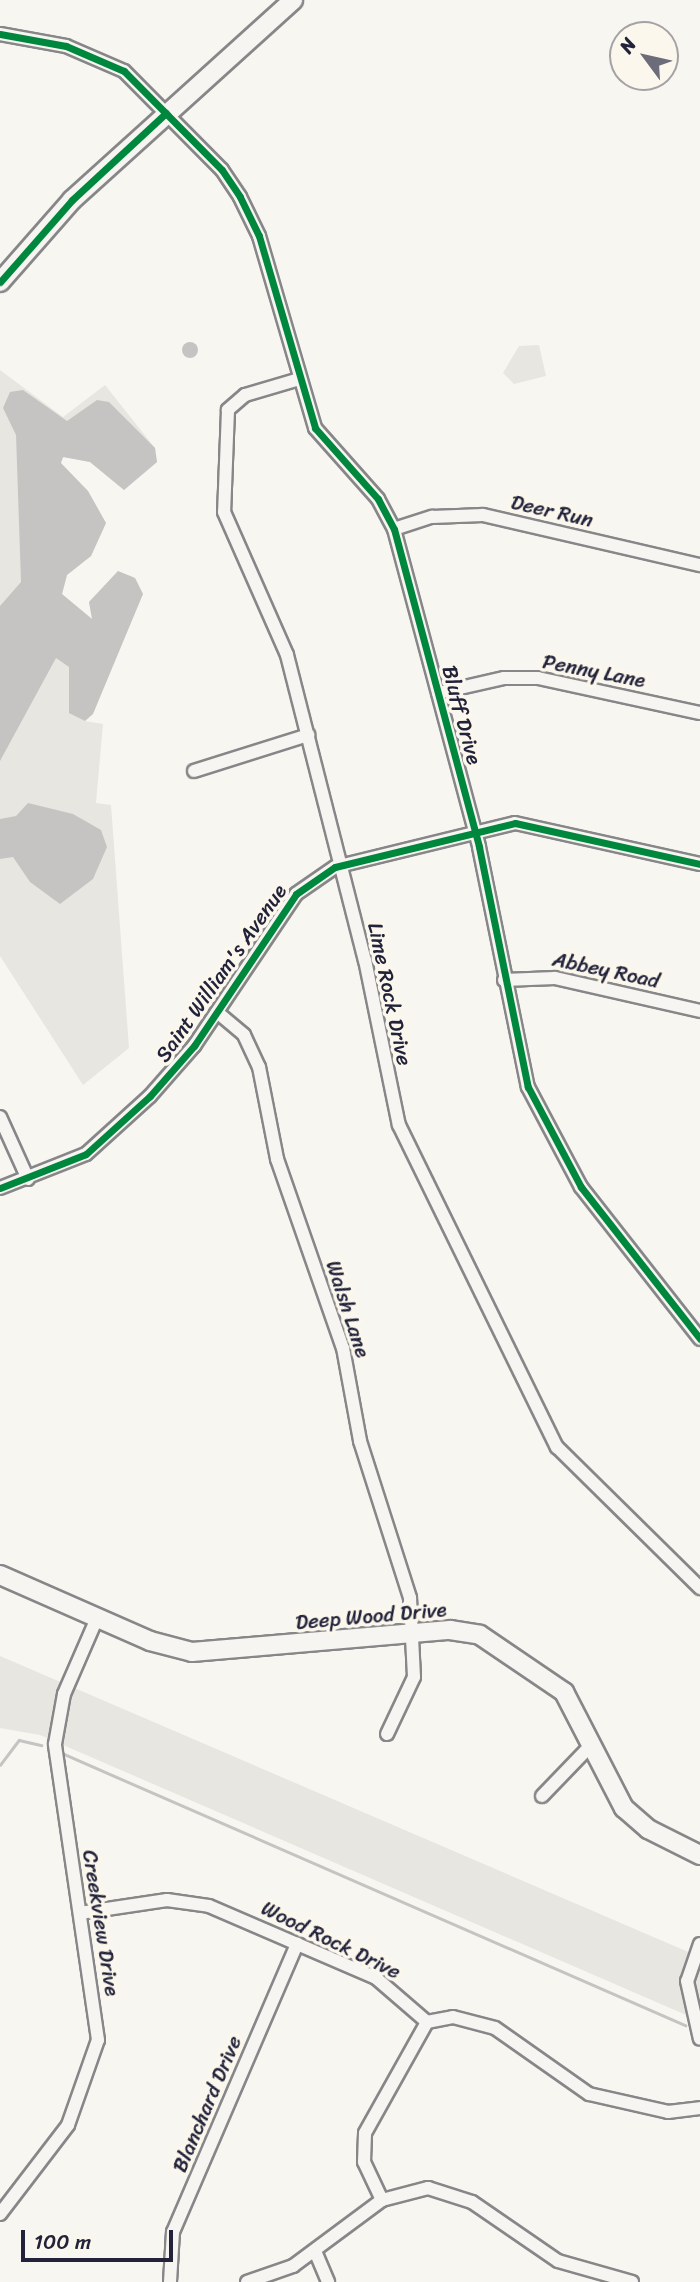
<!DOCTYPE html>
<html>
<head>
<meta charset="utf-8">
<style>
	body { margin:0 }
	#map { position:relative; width:700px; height:2282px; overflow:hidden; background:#f8f6f0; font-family:Sriracha,sans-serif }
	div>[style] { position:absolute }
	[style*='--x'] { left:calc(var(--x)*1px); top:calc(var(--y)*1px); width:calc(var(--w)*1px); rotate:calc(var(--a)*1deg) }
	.green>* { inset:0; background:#e8e6e0 }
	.water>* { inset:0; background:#c6c4c3 }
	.round { border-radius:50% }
	.stream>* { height:2.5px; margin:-1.25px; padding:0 1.25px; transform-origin:1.25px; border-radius:1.25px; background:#c6c4c3 }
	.roads { filter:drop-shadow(2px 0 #878688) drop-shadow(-2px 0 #878688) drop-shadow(0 2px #878688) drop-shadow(0 -2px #878688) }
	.street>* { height:12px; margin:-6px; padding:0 6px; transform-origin:6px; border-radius:6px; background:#f6f5f1 }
	.secondary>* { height:18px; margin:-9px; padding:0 9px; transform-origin:9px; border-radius:9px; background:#f6f5f1 }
	.cycleway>* { height:7px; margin:-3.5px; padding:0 3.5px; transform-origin:3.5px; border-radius:3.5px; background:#00873e }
	span { translate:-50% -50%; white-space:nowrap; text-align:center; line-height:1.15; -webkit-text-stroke:7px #fbf7ec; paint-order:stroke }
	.street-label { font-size:21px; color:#22223b }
	.north { position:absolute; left:609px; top:21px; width:70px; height:70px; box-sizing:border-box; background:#fbf7ec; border:2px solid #a4a2a5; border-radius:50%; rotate:303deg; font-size:19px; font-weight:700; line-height:28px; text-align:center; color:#22223b }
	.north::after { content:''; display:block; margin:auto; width:24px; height:32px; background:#6d6c7a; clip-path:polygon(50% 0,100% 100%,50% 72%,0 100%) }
	.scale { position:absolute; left:21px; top:2230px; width:152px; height:32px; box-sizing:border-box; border:4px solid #22223b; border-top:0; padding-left:9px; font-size:21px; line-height:24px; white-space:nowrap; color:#22223b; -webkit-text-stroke:5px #fbf7ec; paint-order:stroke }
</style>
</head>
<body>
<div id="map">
	<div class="green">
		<div style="clip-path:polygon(539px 345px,546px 376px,514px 384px,503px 373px,519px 346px)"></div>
		<div style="clip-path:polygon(0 370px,63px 417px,105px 385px,155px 448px,157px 462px,124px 490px,90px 462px,64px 457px,60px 463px,88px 491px,106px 523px,91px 556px,67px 575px,62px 594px,92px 619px,89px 602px,118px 571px,135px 578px,143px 594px,85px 721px,103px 724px,96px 803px,111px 805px,129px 1048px,83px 1085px,0 956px)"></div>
		<div style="clip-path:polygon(0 1656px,700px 1957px,700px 2021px,40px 1735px,0 1728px)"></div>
	</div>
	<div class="water">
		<div class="round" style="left:182px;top:342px;width:16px;height:16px"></div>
		<div style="clip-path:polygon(23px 390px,67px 421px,97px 400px,109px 402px,155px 448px,157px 462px,124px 490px,90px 462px,63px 457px,61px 463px,88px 491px,106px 523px,91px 556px,67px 575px,62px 594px,92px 619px,89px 602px,118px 571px,135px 578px,143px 594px,93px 714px,85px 721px,69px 713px,69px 667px,56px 658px,0 761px,0 606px,21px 582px,16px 435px,3px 408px,10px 392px)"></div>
		<div style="clip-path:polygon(28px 803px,73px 814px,101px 830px,107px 847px,93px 879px,60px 904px,30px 882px,13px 857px,0 859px,0 819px,16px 816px)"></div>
	</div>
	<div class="stream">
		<div style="--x:64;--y:1754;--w:678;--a:23.58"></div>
		<div style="--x:0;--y:1765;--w:31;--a:-53"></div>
		<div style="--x:19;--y:1740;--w:23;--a:13"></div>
	</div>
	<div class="roads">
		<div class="street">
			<div style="--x:0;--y:34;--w:67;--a:10.3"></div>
			<div style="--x:66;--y:46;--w:63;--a:23.3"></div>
			<div style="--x:124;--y:71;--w:139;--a:45.3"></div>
			<div style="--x:222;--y:170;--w:32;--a:56"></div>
			<div style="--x:240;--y:197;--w:43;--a:64"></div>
			<div style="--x:259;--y:236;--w:200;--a:73.7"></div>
			<div style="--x:315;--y:428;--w:95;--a:48.4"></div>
			<div style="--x:378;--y:499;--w:34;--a:62"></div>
			<div style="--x:394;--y:529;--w:329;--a:75"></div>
			<div style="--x:479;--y:847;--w:245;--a:78.5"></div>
			<div style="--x:528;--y:1087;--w:113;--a:62.1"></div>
			<div style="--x:581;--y:1187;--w:193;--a:51.9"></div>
			<div style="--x:296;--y:380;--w:53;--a:163.6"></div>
			<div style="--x:245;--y:395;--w:23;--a:139"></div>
			<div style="--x:228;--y:410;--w:102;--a:92.2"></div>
			<div style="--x:224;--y:512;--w:156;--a:66.2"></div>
			<div style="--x:287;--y:655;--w:315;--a:75.7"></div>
			<div style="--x:365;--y:960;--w:168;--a:78.4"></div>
			<div style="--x:399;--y:1125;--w:359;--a:63.9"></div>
			<div style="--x:557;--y:1447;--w:201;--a:44.6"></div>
			<div style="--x:394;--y:529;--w:40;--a:-18"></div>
			<div style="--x:432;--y:517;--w:51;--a:-2.2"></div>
			<div style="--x:483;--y:515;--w:223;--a:13"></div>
			<div style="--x:438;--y:693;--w:68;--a:-12.8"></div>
			<div style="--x:504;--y:678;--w:34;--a:0"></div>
			<div style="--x:538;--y:678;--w:166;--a:12.2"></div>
			<div style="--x:194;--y:771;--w:120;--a:-17.5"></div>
			<div style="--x:504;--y:980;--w:51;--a:-2.2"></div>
			<div style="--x:555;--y:978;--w:149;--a:12.8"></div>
			<div style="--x:217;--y:1012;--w:35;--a:40"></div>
			<div style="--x:244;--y:1035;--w:35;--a:65"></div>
			<div style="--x:259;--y:1067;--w:94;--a:78.9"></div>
			<div style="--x:277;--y:1159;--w:200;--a:70.8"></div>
			<div style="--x:343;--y:1348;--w:95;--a:79.6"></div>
			<div style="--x:360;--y:1441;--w:165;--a:72.3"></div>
			<div style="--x:410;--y:1598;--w:79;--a:87.1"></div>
			<div style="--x:414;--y:1677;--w:63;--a:115.3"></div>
			<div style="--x:0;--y:1117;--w:68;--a:65.7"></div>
			<div style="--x:0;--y:1188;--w:92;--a:-21.6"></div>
			<div style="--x:86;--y:1154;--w:86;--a:-42.2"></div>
			<div style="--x:150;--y:1096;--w:67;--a:-48.7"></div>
			<div style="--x:194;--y:1046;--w:183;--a:-56.1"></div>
			<div style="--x:296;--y:894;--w:47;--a:-34.7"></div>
			<div style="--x:335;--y:867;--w:185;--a:-13.7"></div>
			<div style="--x:515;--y:823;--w:189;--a:12.5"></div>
			<div style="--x:542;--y:1796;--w:72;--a:-46.1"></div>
			<div style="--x:80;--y:1913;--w:88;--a:-8.5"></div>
			<div style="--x:167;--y:1900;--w:42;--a:8.1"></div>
			<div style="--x:209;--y:1906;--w:182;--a:23.3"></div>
			<div style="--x:376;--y:1978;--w:67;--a:40.8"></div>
			<div style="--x:700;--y:1944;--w:39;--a:109"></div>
			<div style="--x:687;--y:1981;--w:59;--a:77.4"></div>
			<div style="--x:427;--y:2022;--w:26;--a:-11"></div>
			<div style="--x:453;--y:2017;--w:43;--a:14.7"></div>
			<div style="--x:495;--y:2028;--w:115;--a:35.1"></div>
			<div style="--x:589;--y:2094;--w:81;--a:12.8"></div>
			<div style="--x:668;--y:2112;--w:32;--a:-7"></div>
			<div style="--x:382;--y:2200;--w:42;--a:-115.3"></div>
			<div style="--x:364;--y:2162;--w:29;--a:-88"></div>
			<div style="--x:365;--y:2133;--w:127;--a:-60.8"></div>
			<div style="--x:0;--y:2214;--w:112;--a:-52.6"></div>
			<div style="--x:68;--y:2125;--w:90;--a:-70.6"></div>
			<div style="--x:98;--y:2040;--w:299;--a:-98.3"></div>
			<div style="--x:55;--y:1744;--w:51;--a:-79.8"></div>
			<div style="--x:64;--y:1694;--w:83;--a:-66.5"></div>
			<div style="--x:315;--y:2251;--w:34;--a:67"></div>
			<div style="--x:170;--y:2282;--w:50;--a:-86.6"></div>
			<div style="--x:173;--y:2232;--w:314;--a:-66.7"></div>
			<div style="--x:247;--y:2282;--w:49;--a:-19.2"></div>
			<div style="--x:293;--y:2266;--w:111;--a:-36.6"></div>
			<div style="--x:382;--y:2200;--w:48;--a:-14.6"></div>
			<div style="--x:428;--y:2188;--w:46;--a:17.7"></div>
			<div style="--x:472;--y:2202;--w:104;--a:34.5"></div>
			<div style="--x:558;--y:2261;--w:77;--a:15.8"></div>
		</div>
		<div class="secondary">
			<div style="--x:0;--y:282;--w:109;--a:-48.7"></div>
			<div style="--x:72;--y:200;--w:298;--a:-42.1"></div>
			<div style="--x:0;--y:1575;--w:164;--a:23.7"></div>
			<div style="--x:150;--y:1641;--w:43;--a:14.7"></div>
			<div style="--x:192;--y:1652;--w:259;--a:-4.9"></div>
			<div style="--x:450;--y:1630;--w:30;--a:9"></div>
			<div style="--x:480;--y:1635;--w:102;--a:34.2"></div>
			<div style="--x:564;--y:1692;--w:131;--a:62.7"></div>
			<div style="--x:624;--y:1808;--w:32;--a:41"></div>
			<div style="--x:648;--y:1829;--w:58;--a:26.6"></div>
		</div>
	</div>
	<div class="cycleway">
		<div style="--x:0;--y:34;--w:67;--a:10.3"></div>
		<div style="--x:66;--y:46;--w:63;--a:23.3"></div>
		<div style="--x:124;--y:71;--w:139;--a:45.3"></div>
		<div style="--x:222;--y:170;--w:32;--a:56"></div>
		<div style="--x:240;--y:197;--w:43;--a:64"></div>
		<div style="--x:259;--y:236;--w:200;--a:73.7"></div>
		<div style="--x:315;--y:428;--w:95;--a:48.4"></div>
		<div style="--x:378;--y:499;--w:34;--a:62"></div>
		<div style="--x:394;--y:529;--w:329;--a:75"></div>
		<div style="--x:479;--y:847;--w:245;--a:78.5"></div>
		<div style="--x:528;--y:1087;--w:113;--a:62.1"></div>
		<div style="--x:581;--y:1187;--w:193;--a:51.9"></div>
		<div style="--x:0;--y:282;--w:109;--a:-48.7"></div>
		<div style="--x:72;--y:200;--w:128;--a:-42.8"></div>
		<div style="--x:0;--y:1188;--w:92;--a:-21.6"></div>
		<div style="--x:86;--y:1154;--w:86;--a:-42.2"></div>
		<div style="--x:150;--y:1096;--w:67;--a:-48.7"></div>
		<div style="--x:194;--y:1046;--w:183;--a:-56.1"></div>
		<div style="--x:296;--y:894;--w:47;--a:-34.7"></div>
		<div style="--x:335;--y:867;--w:185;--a:-13.7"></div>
		<div style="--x:515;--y:823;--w:189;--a:12.5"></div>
	</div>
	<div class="street-label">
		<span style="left:552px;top:511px;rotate:13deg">Deer Run</span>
		<span style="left:594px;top:671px;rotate:11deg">Penny Lane</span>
		<span style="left:462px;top:715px;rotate:75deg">Bluff Drive</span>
		<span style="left:606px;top:970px;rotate:12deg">Abbey Road</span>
		<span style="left:221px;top:973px;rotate:-55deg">Saint William's Avenue</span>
		<span style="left:390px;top:994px;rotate:78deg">Lime Rock Drive</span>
		<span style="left:348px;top:1309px;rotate:72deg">Walsh Lane</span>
		<span style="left:371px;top:1616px;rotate:-5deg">Deep Wood Drive</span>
		<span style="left:101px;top:1923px;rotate:81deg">Creekview Drive</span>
		<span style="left:331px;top:1940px;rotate:26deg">Wood Rock Drive</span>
		<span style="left:207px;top:2104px;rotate:-67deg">Blanchard Drive</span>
	</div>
	<div class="north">N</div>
	<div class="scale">100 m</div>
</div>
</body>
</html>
